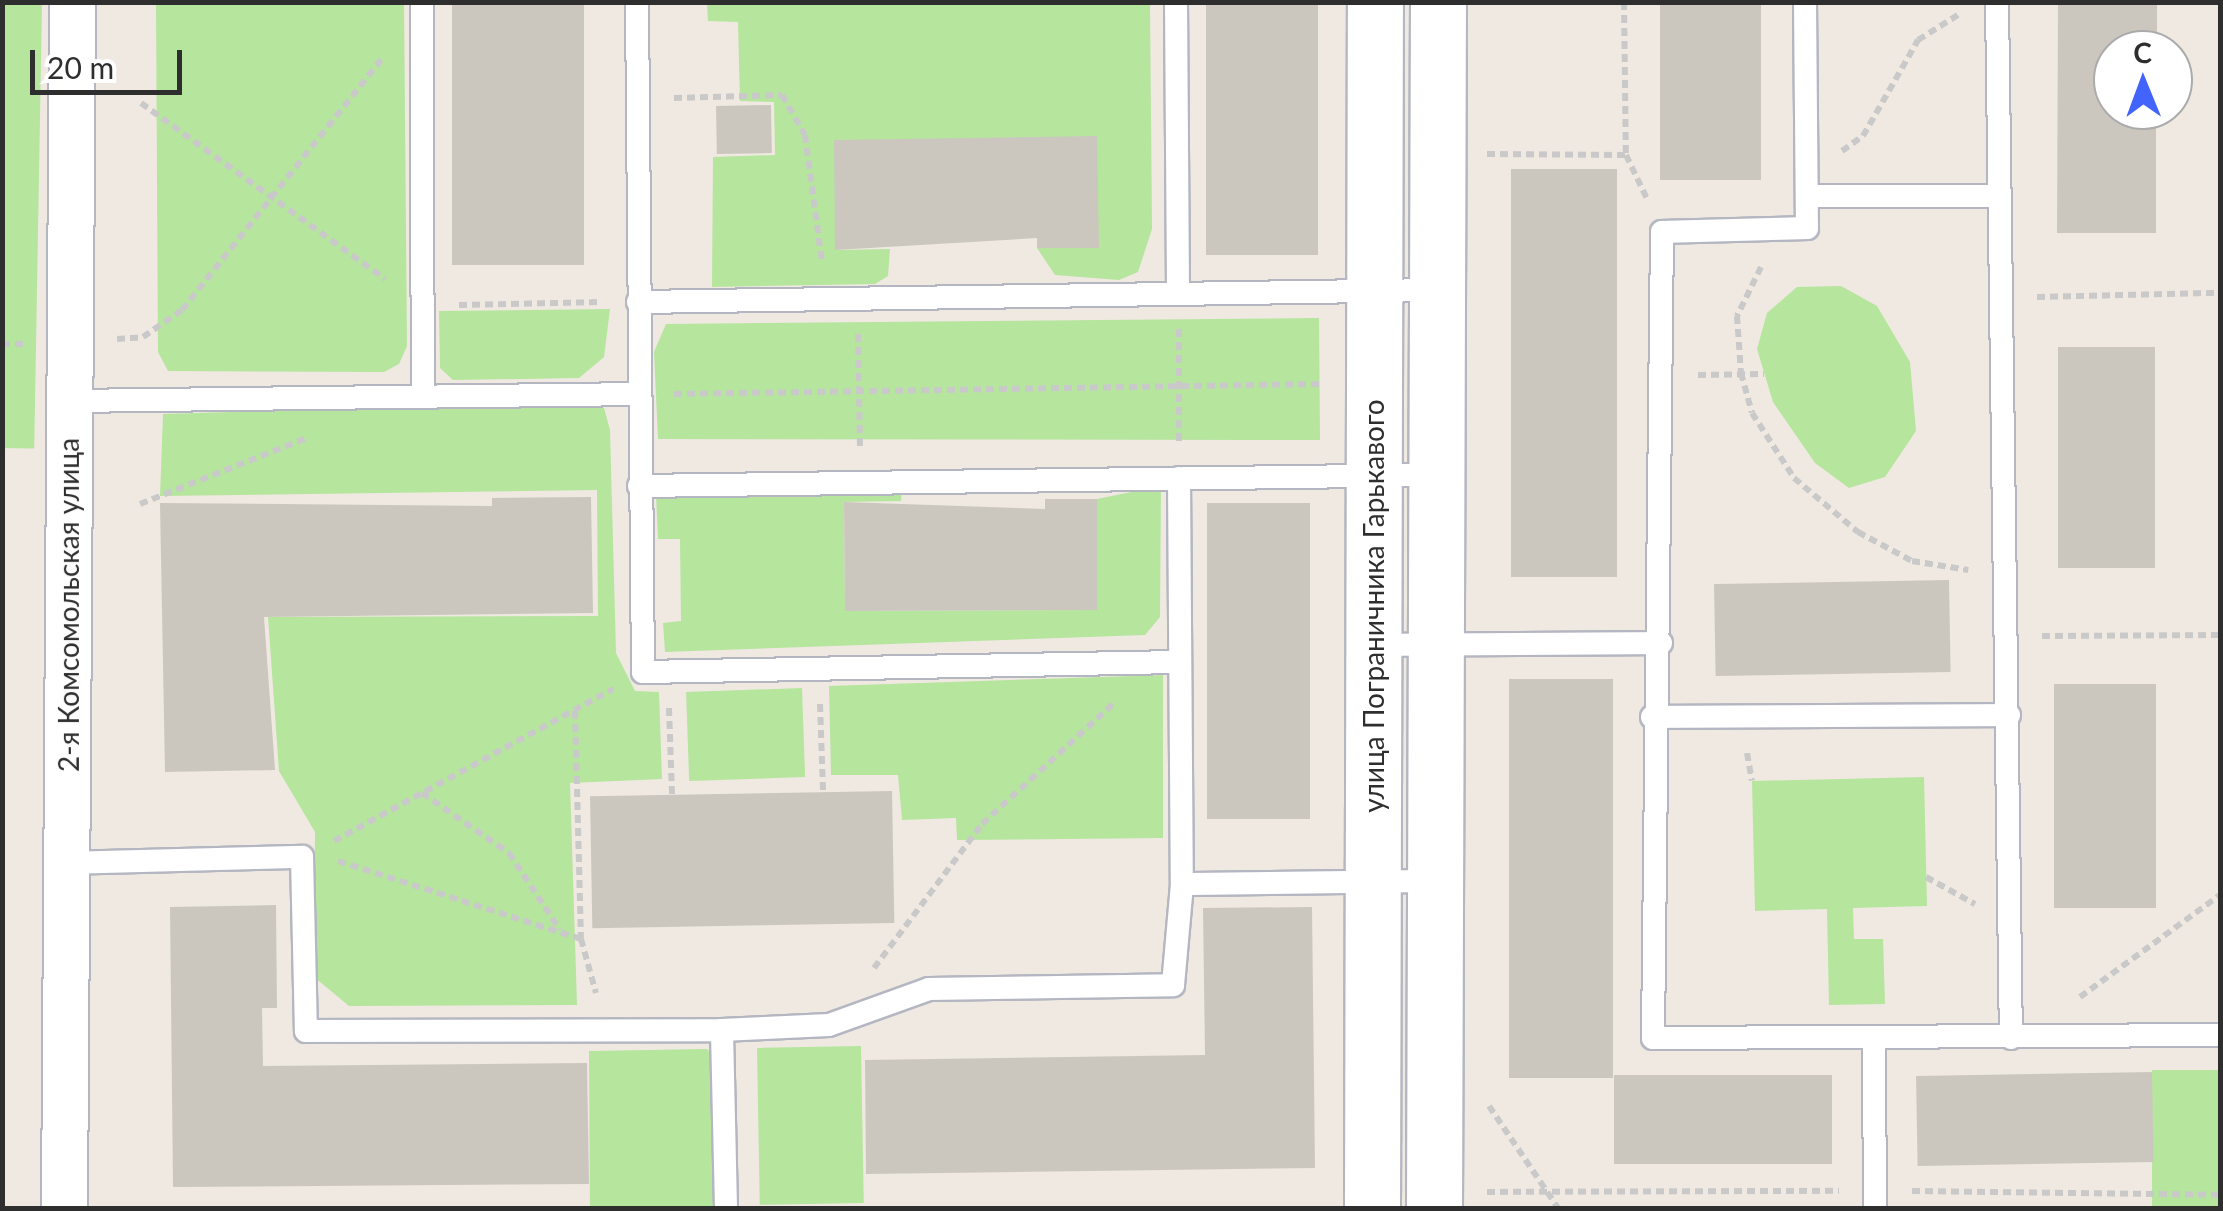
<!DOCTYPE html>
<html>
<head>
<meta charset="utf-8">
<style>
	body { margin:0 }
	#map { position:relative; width:2223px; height:1211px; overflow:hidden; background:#efe9e1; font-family:Lato,sans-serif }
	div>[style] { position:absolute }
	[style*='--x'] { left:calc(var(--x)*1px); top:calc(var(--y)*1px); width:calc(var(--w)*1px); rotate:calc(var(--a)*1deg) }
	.green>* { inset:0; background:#b6e59e; transform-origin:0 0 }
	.building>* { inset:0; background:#cbc7bf; transform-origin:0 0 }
	.path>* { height:6px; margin-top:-3px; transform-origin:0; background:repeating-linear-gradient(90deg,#c9c9c9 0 8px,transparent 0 13px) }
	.roads { filter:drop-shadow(2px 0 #b4b7c1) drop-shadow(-2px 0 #b4b7c1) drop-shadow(0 2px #b4b7c1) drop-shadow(0 -2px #b4b7c1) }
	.service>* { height:22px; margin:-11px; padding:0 11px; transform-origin:11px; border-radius:11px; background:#fff }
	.minor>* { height:45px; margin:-22.5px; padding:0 22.5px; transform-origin:22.5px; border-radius:22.5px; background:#fff }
	.tertiary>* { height:55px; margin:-27.5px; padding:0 27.5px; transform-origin:27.5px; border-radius:27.5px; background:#fff }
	span { translate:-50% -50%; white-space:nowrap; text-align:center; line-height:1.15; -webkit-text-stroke:10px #fff; paint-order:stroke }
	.street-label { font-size:28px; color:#2e2e2e }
	.frame { position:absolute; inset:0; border:5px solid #2e2e2e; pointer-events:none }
	.north { position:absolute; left:2093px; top:30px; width:100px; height:100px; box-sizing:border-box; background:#fff; border:2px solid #ababab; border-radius:50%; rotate:359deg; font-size:28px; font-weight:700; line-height:40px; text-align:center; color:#2e2e2e }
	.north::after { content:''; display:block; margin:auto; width:35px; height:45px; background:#4264fb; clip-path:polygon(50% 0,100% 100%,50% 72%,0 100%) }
	.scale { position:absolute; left:30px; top:50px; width:152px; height:45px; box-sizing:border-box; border:5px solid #2e2e2e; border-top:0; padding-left:12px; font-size:30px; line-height:35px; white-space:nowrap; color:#2e2e2e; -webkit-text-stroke:8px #fff; paint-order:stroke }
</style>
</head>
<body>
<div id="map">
	<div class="green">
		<div style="left:3px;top:2px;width:39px;height:446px;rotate:1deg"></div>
		<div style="clip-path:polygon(156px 3px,404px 3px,407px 346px,399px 364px,384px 372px,168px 371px,158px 352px)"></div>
		<div style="clip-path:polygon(707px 3px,1150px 3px,1152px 229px,1138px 272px,1119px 280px,1055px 275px,1037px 248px,1099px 248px,835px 140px,835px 250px,890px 249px,888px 276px,875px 284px,712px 287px,713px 157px,775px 155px,774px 102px,740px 101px,738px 22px,708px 21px)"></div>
		<div style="clip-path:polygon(1841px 286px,1877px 306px,1910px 362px,1916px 431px,1885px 477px,1849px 488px,1815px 463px,1773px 402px,1757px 349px,1767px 313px,1797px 287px)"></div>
		<div style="clip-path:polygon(610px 309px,604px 357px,579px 378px,453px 380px,440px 368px,439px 311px)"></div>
		<div style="clip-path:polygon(1319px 318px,1320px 440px,658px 439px,654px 352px,666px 324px)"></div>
		<div style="clip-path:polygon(578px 402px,604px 408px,610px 430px,616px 653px,635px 691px,659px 692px,662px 779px,570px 783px,577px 1005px,349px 1006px,314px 977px,315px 832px,279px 771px,268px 617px,598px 616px,597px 490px,160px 496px,163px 414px)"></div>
		<div style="clip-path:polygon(1161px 486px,1160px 617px,1145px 635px,665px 652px,663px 623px,681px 621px,680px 539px,658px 539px,656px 495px,902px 489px,901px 501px,844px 502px,845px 611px,1097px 610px,1097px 499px)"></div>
		<div style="clip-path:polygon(1163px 675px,1163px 838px,957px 840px,956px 818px,902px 820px,898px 775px,831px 775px,829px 686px)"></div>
		<div style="left:802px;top:688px;width:89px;height:116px;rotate:88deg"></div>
		<div style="clip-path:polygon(1924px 777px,1927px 906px,1853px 908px,1854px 939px,1883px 939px,1885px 1004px,1829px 1005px,1827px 909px,1755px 911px,1752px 781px)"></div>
		<div style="left:861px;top:1046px;width:157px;height:104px;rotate:89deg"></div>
		<div style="clip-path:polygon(707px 1049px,716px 1060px,715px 1207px,590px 1207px,589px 1051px)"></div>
		<div style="left:2220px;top:1070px;width:138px;height:68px;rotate:90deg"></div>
	</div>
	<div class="building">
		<div style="left:452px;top:2px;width:132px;height:263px"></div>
		<div style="left:1206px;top:2px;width:112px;height:253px"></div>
		<div style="left:1660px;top:2px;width:101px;height:178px"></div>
		<div style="clip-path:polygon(2058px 2px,2157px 2px,2157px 50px,2113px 50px,2113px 110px,2156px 110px,2156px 233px,2057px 233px)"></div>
		<div style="left:771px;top:105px;width:48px;height:55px;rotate:89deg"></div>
		<div style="clip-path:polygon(1097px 136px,1099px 248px,1037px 248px,1037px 238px,835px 250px,834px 140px)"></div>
		<div style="left:1511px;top:169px;width:106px;height:408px"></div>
		<div style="left:2058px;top:347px;width:97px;height:221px"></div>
		<div style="clip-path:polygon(591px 497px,593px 613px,264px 617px,275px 770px,165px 772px,160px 503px,492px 506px,492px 498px)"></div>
		<div style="clip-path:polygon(1045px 499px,1097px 499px,1097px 610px,845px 611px,844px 502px,1045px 509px)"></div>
		<div style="left:1310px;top:503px;width:316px;height:103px;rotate:90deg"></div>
		<div style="left:1949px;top:580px;width:92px;height:235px;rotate:89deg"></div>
		<div style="left:1509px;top:679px;width:104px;height:399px"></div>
		<div style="left:2054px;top:684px;width:102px;height:224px"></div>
		<div style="left:892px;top:791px;width:132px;height:302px;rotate:89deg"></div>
		<div style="clip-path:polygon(276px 905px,277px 1008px,262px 1008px,263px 1066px,587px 1063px,589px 1184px,173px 1187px,170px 907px)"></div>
		<div style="clip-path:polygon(1312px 907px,1315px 1168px,866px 1174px,865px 1060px,1205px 1055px,1203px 908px)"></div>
		<div style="left:2152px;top:1072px;width:90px;height:236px;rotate:89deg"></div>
		<div style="left:1832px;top:1075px;width:89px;height:218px;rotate:90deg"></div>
	</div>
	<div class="path">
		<div style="--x:1624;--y:2;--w:153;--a:89.3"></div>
		<div style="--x:1626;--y:155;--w:51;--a:64.4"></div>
		<div style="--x:674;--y:98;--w:108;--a:-1.6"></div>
		<div style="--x:782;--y:95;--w:46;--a:60.1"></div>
		<div style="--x:805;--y:135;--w:128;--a:82.4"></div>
		<div style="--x:141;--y:103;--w:301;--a:35.8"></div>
		<div style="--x:1842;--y:151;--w:26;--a:-36"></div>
		<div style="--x:1863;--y:136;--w:111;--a:-60.2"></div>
		<div style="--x:1918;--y:40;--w:51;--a:-32.1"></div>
		<div style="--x:1487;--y:154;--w:139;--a:0.4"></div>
		<div style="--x:1761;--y:267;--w:55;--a:116.1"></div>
		<div style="--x:1737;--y:316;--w:57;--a:86"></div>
		<div style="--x:1741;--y:373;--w:41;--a:74.6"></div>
		<div style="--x:1752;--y:413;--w:77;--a:57.1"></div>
		<div style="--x:1794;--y:478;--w:84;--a:40.2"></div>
		<div style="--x:1858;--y:532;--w:61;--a:28.2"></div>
		<div style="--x:1912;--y:561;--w:57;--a:9.1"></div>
		<div style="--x:2037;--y:297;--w:183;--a:-1.3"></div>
		<div style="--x:459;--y:305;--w:143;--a:-1.2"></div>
		<div style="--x:1179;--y:329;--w:112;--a:90"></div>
		<div style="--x:858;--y:334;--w:113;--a:89"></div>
		<div style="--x:117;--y:339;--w:26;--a:-4"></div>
		<div style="--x:143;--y:337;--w:47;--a:-34.7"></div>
		<div style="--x:182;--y:310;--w:325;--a:-51.5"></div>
		<div style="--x:2;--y:344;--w:23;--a:0"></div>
		<div style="--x:1698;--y:375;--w:66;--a:-0.9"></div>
		<div style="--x:674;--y:394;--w:647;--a:-0.89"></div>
		<div style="--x:140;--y:504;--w:182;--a:-21.6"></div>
		<div style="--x:2042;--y:636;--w:178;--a:-0.3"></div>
		<div style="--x:820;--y:704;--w:88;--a:88"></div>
		<div style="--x:669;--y:708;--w:87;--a:88"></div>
		<div style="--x:575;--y:711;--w:228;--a:88.5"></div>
		<div style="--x:1747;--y:753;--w:28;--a:80"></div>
		<div style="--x:422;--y:793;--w:106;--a:34.6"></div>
		<div style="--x:509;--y:853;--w:92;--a:56.5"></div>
		<div style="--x:334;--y:841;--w:318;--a:-28.6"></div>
		<div style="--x:338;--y:861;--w:255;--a:17.8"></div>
		<div style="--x:581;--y:939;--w:56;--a:74.5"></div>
		<div style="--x:1926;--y:877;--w:56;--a:28.9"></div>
		<div style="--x:874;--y:968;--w:180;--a:-53.1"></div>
		<div style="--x:982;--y:824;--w:182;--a:-42.5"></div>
		<div style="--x:2080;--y:997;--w:173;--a:-36.1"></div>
		<div style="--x:1489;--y:1106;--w:123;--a:55.9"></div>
		<div style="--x:1912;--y:1191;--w:308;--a:0.7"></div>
		<div style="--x:1487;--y:1192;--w:352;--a:-0.2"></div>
	</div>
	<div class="roads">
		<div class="service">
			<div style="--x:422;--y:2;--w:395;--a:89.9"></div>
			<div style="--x:637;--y:2;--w:670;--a:89.49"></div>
			<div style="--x:643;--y:672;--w:537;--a:-1.07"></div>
			<div style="--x:1176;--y:2;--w:290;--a:89.6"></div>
			<div style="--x:1805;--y:2;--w:226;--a:89.5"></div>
			<div style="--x:1807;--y:228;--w:145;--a:178.4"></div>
			<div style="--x:1662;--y:232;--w:806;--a:90.64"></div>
			<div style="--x:1653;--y:1038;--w:567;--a:-0.3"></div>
			<div style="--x:1997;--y:2;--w:1036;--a:89.23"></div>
			<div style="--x:1807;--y:196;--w:189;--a:0"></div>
			<div style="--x:638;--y:302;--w:799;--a:-0.86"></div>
			<div style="--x:69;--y:401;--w:569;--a:-0.7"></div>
			<div style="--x:1179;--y:478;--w:406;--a:89.6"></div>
			<div style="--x:639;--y:486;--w:797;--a:-0.79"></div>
			<div style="--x:1373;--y:645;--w:288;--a:-0.4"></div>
			<div style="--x:1652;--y:717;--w:357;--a:-0.3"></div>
			<div style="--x:66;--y:863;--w:236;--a:-1.5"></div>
			<div style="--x:302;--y:857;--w:174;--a:88.7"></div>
			<div style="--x:306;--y:1031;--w:416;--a:-0.1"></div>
			<div style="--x:1874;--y:1039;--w:169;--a:89.7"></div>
			<div style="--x:726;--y:1208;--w:178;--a:-91.3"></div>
			<div style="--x:722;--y:1030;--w:107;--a:-2.7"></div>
			<div style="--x:829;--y:1025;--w:106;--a:-19.8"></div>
			<div style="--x:929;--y:989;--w:244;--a:-0.9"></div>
			<div style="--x:1173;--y:985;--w:101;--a:-84.9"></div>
			<div style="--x:1182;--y:884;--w:253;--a:-0.7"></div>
		</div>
		<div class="minor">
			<div style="--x:64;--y:1208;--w:1206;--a:-89.62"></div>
		</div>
		<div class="tertiary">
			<div style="--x:1372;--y:1208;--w:1206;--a:-89.86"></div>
			<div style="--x:1434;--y:1208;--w:1206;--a:-89.81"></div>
		</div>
	</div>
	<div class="street-label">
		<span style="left:68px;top:605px;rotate:-90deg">2-я Комсомольская улица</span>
		<span style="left:1373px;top:606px;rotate:-90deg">улица Пограничника Гарькавого</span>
	</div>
	<div class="frame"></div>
	<div class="north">С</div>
	<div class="scale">20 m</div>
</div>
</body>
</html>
